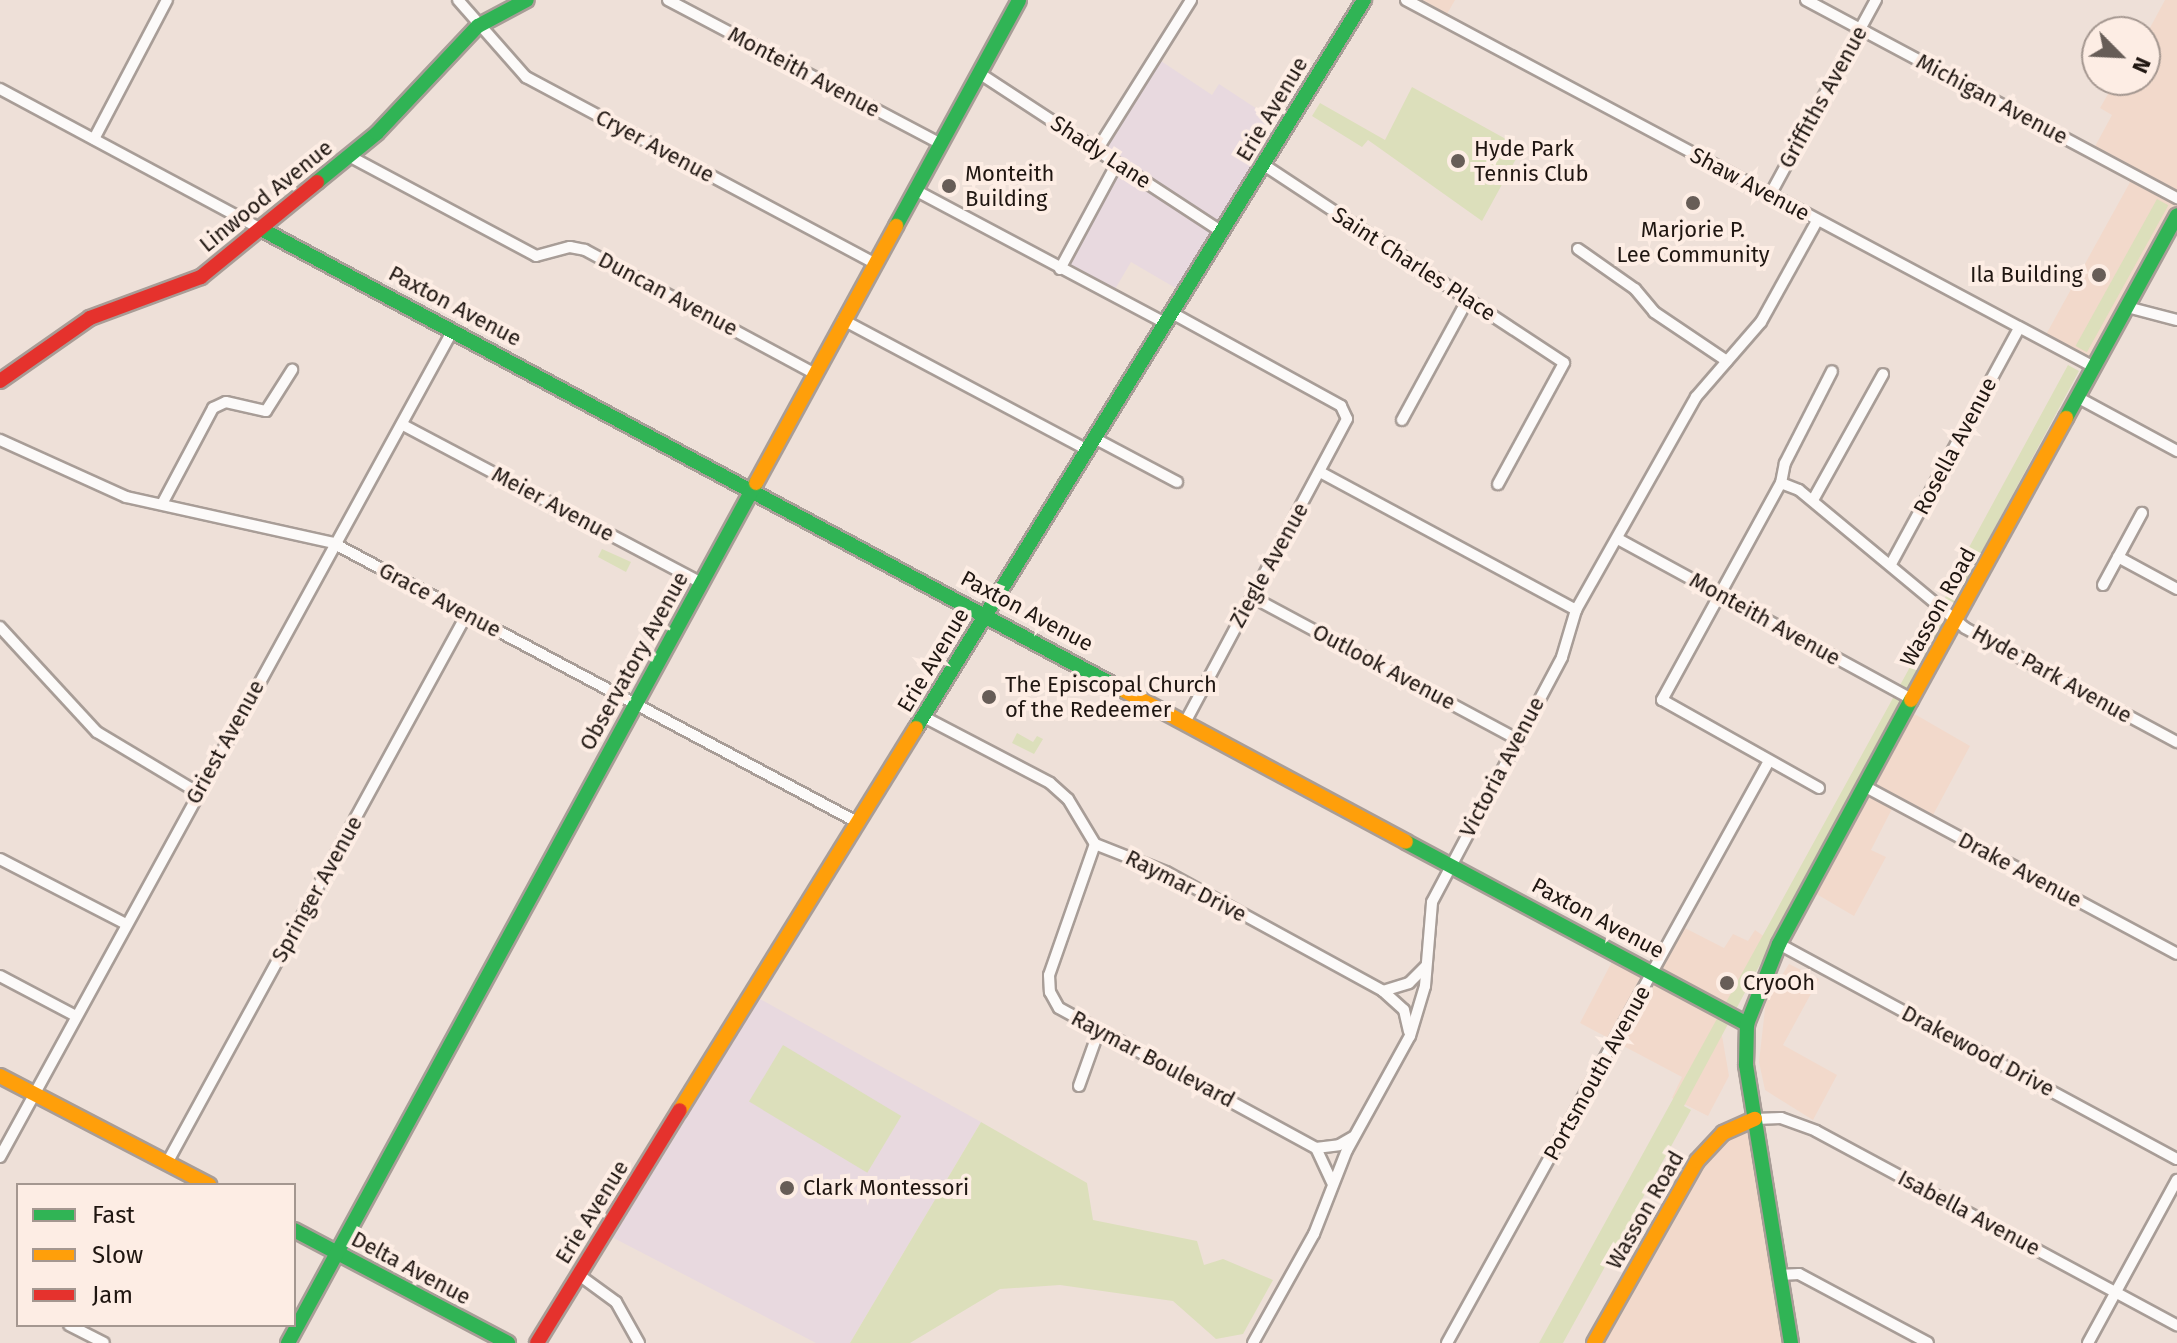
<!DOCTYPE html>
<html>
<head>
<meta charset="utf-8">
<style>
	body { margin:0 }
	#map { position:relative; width:2177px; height:1343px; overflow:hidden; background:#eee0d8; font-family:"Fira Sans",sans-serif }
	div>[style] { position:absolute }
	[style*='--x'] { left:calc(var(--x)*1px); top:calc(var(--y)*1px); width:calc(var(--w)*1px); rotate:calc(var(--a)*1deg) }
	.built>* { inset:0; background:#f2d9cb }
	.education>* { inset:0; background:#e8d9df }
	.green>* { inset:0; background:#dcdfbb; transform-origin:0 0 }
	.roads { filter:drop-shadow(2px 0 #a89d97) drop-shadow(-2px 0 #a89d97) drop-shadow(0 2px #a89d97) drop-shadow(0 -2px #a89d97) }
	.street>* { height:10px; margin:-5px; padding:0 5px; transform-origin:5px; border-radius:5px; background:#fcfaf9 }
	.fast>* { height:14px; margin:-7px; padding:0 7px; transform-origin:7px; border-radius:7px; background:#30b455 }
	.slow>* { height:14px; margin:-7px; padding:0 7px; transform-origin:7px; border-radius:7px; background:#ff9f0a }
	.jam>* { height:14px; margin:-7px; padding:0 7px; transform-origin:7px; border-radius:7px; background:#e5322d }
	.dots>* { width:22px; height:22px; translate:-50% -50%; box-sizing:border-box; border:4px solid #fdede4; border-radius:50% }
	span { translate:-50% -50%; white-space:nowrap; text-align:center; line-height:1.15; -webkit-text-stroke:8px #fdede4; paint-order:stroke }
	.street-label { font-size:22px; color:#1f1611 }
	.poi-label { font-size:22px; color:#1f1611 }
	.left { translate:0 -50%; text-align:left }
	.right { translate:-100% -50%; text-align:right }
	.legend { position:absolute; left:16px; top:1183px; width:280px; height:144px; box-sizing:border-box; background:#fdede4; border:2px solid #a49790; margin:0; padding:10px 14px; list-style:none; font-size:24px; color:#1f1611 }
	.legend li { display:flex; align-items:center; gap:16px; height:40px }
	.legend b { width:40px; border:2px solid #a49790 }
	.north { position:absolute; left:2081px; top:16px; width:80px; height:80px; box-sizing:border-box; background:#fdede4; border:2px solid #a49790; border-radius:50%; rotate:114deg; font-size:22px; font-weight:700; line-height:32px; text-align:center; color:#1f1611 }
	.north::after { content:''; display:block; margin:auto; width:28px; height:36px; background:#675d57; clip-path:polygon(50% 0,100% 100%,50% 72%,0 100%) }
</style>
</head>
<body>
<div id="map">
	<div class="built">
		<div style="clip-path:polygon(1406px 0,1455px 0,1443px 21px)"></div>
		<div style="clip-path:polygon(2165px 0,2177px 0,2177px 225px,2094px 367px,2043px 340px,2134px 175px,2092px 152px,2112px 115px,2100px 108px,2116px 80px,2145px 80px,2145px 37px)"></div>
		<div style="clip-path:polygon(1911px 712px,1970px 746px,1933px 815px,1898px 797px,1871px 850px,1886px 857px,1854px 916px,1813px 892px)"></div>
		<div style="clip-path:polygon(1679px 925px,1724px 948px,1733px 934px,1748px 941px,1755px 930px,1769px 940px,1721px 1030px,1729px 1076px,1708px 1116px,1672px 1098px,1682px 1077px,1580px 1023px,1616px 954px,1653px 973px)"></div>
		<div style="clip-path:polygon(1789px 964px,1819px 979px,1783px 1045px,1837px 1075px,1813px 1120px,1765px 1090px,1759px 1062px,1766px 1000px)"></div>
		<div style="clip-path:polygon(1755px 1119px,1791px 1343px,1594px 1343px,1712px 1143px)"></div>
	</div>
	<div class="education">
		<div style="clip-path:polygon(1155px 57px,1212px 95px,1219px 84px,1286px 128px,1184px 293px,1131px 262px,1111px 296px,1060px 269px,1117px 164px,1097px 150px)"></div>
		<div style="clip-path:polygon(751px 994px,981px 1122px,850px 1343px,816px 1343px,604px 1233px)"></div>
	</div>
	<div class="green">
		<div style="clip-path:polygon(1412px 87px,1522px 148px,1482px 221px,1368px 140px,1362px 147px,1312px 116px,1320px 103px,1385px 140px)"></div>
		<div style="left:2157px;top:199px;width:13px;height:168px;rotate:29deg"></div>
		<div style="clip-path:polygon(2068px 365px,2079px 371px,1684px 1106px,1691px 1110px,1563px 1343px,1539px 1343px,1938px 616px,1954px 575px)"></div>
		<div style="clip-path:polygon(602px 549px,631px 562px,626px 572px,598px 557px)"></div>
		<div style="clip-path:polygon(1017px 733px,1033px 742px,1037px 736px,1043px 739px,1034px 754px,1012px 743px)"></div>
		<div style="left:783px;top:1045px;width:138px;height:66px;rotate:31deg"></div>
		<div style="clip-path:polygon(981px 1122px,1087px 1183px,1093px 1220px,1197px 1241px,1204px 1265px,1223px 1259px,1273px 1280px,1243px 1334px,1216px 1339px,1173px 1301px,1060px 1285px,1000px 1289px,910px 1343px,850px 1343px)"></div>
	</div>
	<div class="roads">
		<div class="street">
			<div style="--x:458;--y:0;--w:103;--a:48.6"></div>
			<div style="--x:526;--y:77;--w:395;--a:28.1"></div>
			<div style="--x:668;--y:0;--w:309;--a:27.8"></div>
			<div style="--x:1406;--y:0;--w:780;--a:28.08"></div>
			<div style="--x:1806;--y:0;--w:421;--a:28.1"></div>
			<div style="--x:979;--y:73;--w:290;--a:33.2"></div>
			<div style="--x:0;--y:89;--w:296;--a:28.2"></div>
			<div style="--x:94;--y:139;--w:157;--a:-62.3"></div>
			<div style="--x:1097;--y:150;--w:177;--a:-57.9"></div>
			<div style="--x:349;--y:156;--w:212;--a:28.1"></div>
			<div style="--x:536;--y:256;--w:35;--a:-15"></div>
			<div style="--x:570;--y:247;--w:15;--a:11"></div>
			<div style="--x:585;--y:250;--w:259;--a:28.3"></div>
			<div style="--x:1264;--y:165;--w:359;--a:33.4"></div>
			<div style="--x:1564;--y:363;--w:138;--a:118.6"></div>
			<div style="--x:915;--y:190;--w:283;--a:28"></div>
			<div style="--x:1770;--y:195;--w:222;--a:-61.5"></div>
			<div style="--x:1578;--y:249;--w:70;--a:35.1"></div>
			<div style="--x:1635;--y:289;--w:30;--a:50"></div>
			<div style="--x:1654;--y:312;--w:88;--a:33.9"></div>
			<div style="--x:1060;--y:269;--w:120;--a:-61.7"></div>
			<div style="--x:2127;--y:307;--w:52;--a:14.6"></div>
			<div style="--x:1172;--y:313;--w:193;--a:28.8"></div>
			<div style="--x:1341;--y:406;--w:14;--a:65"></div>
			<div style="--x:1347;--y:419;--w:341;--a:118.1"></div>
			<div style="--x:843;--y:320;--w:276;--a:28"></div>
			<div style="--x:2077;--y:397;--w:114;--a:28.4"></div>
			<div style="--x:1402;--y:420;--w:138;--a:-61.4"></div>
			<div style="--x:403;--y:425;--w:338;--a:27.9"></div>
			<div style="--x:1094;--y:438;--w:94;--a:27.9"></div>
			<div style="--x:0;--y:440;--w:138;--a:24.3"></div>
			<div style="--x:126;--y:497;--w:212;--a:12.5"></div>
			<div style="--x:333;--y:543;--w:594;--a:28.03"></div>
			<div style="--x:1320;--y:472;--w:291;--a:28.3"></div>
			<div style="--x:1781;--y:483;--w:19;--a:21"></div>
			<div style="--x:1799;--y:490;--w:216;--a:39.7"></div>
			<div style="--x:1965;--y:628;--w:241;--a:28.3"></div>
			<div style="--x:1813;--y:500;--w:144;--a:-60.9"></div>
			<div style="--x:162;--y:504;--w:109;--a:-62"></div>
			<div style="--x:213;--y:408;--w:14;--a:-25"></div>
			<div style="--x:226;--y:402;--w:41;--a:12.7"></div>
			<div style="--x:266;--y:411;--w:49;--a:-57.6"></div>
			<div style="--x:1618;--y:539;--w:335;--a:28.6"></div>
			<div style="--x:2118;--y:557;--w:67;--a:28.5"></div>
			<div style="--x:1891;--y:564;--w:268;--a:-61.5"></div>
			<div style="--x:2103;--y:585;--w:82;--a:-61.6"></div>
			<div style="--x:1252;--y:597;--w:301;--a:28.2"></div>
			<div style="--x:0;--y:627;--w:143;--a:47.3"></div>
			<div style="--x:97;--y:732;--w:117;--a:31"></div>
			<div style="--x:924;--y:717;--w:142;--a:27.6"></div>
			<div style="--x:1050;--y:783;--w:24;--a:42"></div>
			<div style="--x:1068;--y:799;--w:52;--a:59"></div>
			<div style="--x:1095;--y:844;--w:76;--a:21.5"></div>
			<div style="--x:1166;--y:872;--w:247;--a:28.7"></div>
			<div style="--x:1383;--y:991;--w:28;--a:42"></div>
			<div style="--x:1404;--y:1010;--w:22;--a:77"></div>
			<div style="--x:1864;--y:786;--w:355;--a:28.2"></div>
			<div style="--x:1819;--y:788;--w:180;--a:-150.7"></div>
			<div style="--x:1662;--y:700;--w:247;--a:-61.3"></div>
			<div style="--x:1781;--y:483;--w:20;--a:-79"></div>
			<div style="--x:1785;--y:463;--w:103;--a:-62.9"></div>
			<div style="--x:1095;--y:844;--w:139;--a:109.3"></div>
			<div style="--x:1049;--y:975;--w:17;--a:87"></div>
			<div style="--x:1050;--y:992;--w:18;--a:61"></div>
			<div style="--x:1059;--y:1008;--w:293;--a:28.6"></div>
			<div style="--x:1316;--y:1148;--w:23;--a:-7"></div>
			<div style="--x:1339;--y:1145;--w:16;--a:-30"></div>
			<div style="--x:0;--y:859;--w:142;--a:27.3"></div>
			<div style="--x:1779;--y:944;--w:452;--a:28.4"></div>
			<div style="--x:0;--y:976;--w:86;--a:27.8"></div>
			<div style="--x:1383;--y:991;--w:27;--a:-17"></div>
			<div style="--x:1409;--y:983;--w:24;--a:-45"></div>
			<div style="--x:1079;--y:1086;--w:59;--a:-70.3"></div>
			<div style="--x:1755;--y:1119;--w:26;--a:-2"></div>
			<div style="--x:1781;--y:1118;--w:37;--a:20"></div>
			<div style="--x:1816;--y:1131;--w:410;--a:28.3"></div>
			<div style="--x:1316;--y:1148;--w:38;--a:65"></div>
			<div style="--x:0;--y:1157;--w:943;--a:-61.29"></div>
			<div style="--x:167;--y:1163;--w:626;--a:-61.35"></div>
			<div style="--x:579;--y:1275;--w:46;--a:36.1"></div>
			<div style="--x:616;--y:1302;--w:47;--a:60.7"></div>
			<div style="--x:1779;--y:1275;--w:20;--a:-3"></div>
			<div style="--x:1799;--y:1274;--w:146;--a:28.1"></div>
			<div style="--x:69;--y:1325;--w:39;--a:27"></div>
			<div style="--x:1253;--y:1343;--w:125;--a:-60.8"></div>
			<div style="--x:1314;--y:1234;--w:90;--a:-68.6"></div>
			<div style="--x:1347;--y:1150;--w:130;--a:-61.1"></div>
			<div style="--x:1410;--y:1036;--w:52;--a:-73.3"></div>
			<div style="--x:1425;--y:986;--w:84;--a:-85.2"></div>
			<div style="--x:1432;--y:902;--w:277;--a:-62"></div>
			<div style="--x:1562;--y:657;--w:49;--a:-73.4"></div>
			<div style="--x:1576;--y:610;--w:244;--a:-60.6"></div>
			<div style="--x:1696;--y:397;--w:99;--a:-49.1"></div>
			<div style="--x:1761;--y:322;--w:115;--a:-61"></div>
			<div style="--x:1447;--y:1343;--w:665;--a:-61.05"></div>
			<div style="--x:2088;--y:1343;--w:186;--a:-61.4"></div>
		</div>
		<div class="fast">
			<div style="--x:317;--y:182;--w:77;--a:-39.2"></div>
			<div style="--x:377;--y:133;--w:147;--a:-46.7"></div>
			<div style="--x:478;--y:26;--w:55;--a:-28"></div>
			<div style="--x:896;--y:226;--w:257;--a:-61.4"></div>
			<div style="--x:261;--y:229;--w:978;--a:28.14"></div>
			<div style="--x:2066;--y:418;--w:231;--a:-61.3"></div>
			<div style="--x:916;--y:728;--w:855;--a:-58.39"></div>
			<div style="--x:1406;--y:842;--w:387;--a:28.1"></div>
			<div style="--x:294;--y:1230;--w:242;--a:27.8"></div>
			<div style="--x:288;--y:1343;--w:979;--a:-61.45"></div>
			<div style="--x:1791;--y:1343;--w:282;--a:-99.2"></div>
			<div style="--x:1746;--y:1065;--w:41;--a:-88.6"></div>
			<div style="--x:1747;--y:1024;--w:86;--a:-68.2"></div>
			<div style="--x:1779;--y:944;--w:277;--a:-61.6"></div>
		</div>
		<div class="slow">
			<div style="--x:756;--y:483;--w:293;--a:-61.4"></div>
			<div style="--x:1123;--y:690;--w:321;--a:28.2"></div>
			<div style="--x:1911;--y:700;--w:322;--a:-61.2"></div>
			<div style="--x:0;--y:1076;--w:236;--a:27.5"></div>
			<div style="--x:680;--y:1110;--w:449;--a:-58.3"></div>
			<div style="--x:1594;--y:1343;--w:209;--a:-60.5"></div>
			<div style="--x:1697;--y:1161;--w:38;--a:-47"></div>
			<div style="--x:1723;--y:1133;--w:35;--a:-24"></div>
		</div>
		<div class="jam">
			<div style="--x:0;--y:381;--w:110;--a:-35"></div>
			<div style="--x:90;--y:318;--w:118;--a:-20.3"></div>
			<div style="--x:201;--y:277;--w:150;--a:-39.3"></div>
			<div style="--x:537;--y:1343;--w:273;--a:-58.5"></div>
		</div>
	</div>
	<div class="dots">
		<div style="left:1458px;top:161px;background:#675d57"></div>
		<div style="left:949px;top:186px;background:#675d57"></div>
		<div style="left:1693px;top:203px;background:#675d57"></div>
		<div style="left:2099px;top:275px;background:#675d57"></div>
		<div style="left:989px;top:697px;background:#675d57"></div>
		<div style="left:1727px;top:983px;background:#675d57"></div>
		<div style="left:787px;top:1188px;background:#675d57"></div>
	</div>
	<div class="street-label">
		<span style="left:804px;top:72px;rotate:28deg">Monteith Avenue</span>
		<span style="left:1823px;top:97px;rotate:-61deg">Griffiths Avenue</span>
		<span style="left:1992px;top:99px;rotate:28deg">Michigan Avenue</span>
		<span style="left:1272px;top:109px;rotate:-59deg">Erie Avenue</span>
		<span style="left:655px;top:146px;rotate:28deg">Cryer Avenue</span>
		<span style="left:1101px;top:152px;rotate:33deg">Shady Lane</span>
		<span style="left:1750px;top:184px;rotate:28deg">Shaw Avenue</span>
		<span style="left:266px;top:196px;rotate:-39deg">Linwood Avenue</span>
		<span style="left:1414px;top:264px;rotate:33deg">Saint Charles Place</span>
		<span style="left:668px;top:294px;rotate:28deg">Duncan Avenue</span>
		<span style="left:455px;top:306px;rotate:28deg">Paxton Avenue</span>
		<span style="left:1955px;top:446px;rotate:-62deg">Rosella Avenue</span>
		<span style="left:553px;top:504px;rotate:28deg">Meier Avenue</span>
		<span style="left:1269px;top:565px;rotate:-61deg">Ziegle Avenue</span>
		<span style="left:440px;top:600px;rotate:28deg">Grace Avenue</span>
		<span style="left:1938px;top:607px;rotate:-61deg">Wasson Road</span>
		<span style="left:1027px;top:611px;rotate:28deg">Paxton Avenue</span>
		<span style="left:1765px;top:619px;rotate:29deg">Monteith Avenue</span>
		<span style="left:933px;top:660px;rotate:-59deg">Erie Avenue</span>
		<span style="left:634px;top:661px;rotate:-61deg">Observatory Avenue</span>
		<span style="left:1384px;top:667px;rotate:28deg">Outlook Avenue</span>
		<span style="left:2052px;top:674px;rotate:29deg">Hyde Park Avenue</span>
		<span style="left:225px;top:742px;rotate:-61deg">Griest Avenue</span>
		<span style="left:1502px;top:767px;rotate:-62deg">Victoria Avenue</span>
		<span style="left:2020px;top:870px;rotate:28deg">Drake Avenue</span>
		<span style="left:1186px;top:886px;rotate:27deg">Raymar Drive</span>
		<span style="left:317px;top:889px;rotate:-61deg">Springer Avenue</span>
		<span style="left:1598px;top:918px;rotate:28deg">Paxton Avenue</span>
		<span style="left:1978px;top:1051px;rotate:28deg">Drakewood Drive</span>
		<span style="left:1153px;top:1059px;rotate:28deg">Raymar Boulevard</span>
		<span style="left:1597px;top:1073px;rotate:-61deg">Portsmouth Avenue</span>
		<span style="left:1645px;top:1210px;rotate:-60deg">Wasson Road</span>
		<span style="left:592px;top:1212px;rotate:-58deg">Erie Avenue</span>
		<span style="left:1969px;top:1213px;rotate:28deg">Isabella Avenue</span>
		<span style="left:411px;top:1268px;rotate:28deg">Delta Avenue</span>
	</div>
	<div class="poi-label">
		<span class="left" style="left:1474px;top:161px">Hyde Park<br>Tennis Club</span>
		<span class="left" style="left:965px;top:186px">Monteith<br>Building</span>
		<span style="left:1693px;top:242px">Marjorie P.<br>Lee Community</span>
		<span class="right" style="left:2083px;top:275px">Ila Building</span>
		<span class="left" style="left:1005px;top:697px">The Episcopal Church<br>of the Redeemer</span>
		<span class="left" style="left:1743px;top:983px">CryoOh</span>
		<span class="left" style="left:803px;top:1188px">Clark Montessori</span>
	</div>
	<ul class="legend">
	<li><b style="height:10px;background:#30b455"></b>Fast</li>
	<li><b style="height:10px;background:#ff9f0a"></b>Slow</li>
	<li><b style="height:10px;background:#e5322d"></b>Jam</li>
	</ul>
	<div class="north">N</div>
</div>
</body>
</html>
